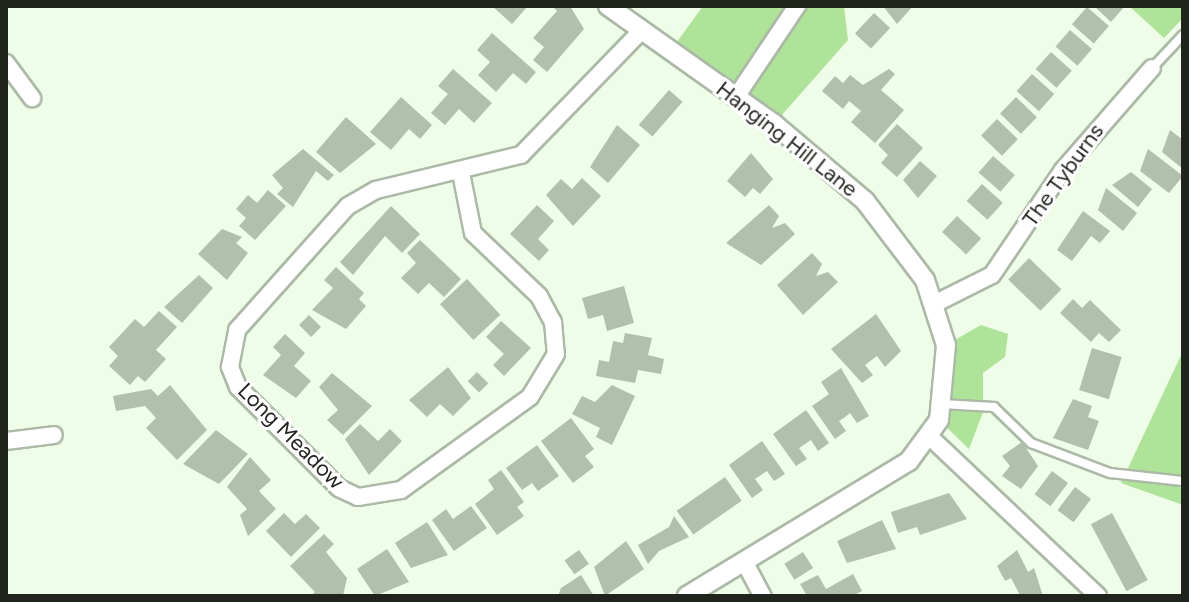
<!DOCTYPE html>
<html>
<head>
<meta charset="utf-8">
<style>
	body { margin:0 }
	#map { position:relative; width:1189px; height:602px; overflow:hidden; background:#eefce8; font-family:Figtree,sans-serif }
	div>[style] { position:absolute }
	[style*='--x'] { left:calc(var(--x)*1px); top:calc(var(--y)*1px); width:calc(var(--w)*1px); rotate:calc(var(--a)*1deg) }
	.green>* { inset:0; background:#afe399 }
	.building>* { inset:0; background:#b1bfac; transform-origin:0 0 }
	.roads { filter:drop-shadow(2px 0 #abb9a6) drop-shadow(-2px 0 #abb9a6) drop-shadow(0 2px #abb9a6) drop-shadow(0 -2px #abb9a6) }
	.service>* { height:8px; margin:-4px; padding:0 4px; transform-origin:4px; border-radius:4px; background:#fff }
	.minor>* { height:16px; margin:-8px; padding:0 8px; transform-origin:8px; border-radius:8px; background:#fff }
	.tertiary>* { height:18px; margin:-9px; padding:0 9px; transform-origin:9px; border-radius:9px; background:#fff }
	span { translate:-50% -50%; white-space:nowrap; text-align:center; line-height:1.15; -webkit-text-stroke:6px #fff; paint-order:stroke }
	.street-label { font-size:22px; color:#1f241d }
	.frame { position:absolute; inset:0; border:8px solid #1f241d; pointer-events:none }
</style>
</head>
<body>
<div id="map">
	<div class="green">
		<div style="clip-path:polygon(703px 6px,844px 6px,848px 40px,774px 124px,671px 50px)"></div>
		<div style="clip-path:polygon(1129px 6px,1183px 6px,1183px 18px,1164px 38px)"></div>
		<div style="clip-path:polygon(981px 325px,1008px 334px,1005px 357px,983px 373px,983px 412px,969px 449px,939px 420px,946px 345px)"></div>
		<div style="clip-path:polygon(1183px 351px,1183px 505px,1121px 483px)"></div>
	</div>
	<div class="building">
		<div style="clip-path:polygon(492px 6px,528px 6px,512px 24px)"></div>
		<div style="clip-path:polygon(552px 6px,570px 6px,584px 29px,547px 72px,533px 60px,544px 47px,533px 38px,557px 11px)"></div>
		<div style="clip-path:polygon(883px 6px,913px 6px,897px 24px)"></div>
		<div style="clip-path:polygon(1094px 6px,1125px 6px,1111px 22px)"></div>
		<div style="left:1087px;top:7px;width:29px;height:23px;rotate:41deg"></div>
		<div style="left:874px;top:13px;width:22px;height:28px;rotate:43deg"></div>
		<div style="left:1070px;top:30px;width:29px;height:22px;rotate:41deg"></div>
		<div style="clip-path:polygon(492px 33px,536px 72px,526px 84px,513px 73px,496px 92px,478px 75px,490px 62px,477px 50px)"></div>
		<div style="left:1051px;top:52px;width:28px;height:23px;rotate:42deg"></div>
		<div style="clip-path:polygon(453px 69px,492px 103px,474px 123px,459px 109px,445px 125px,431px 113px,448px 94px,438px 86px)"></div>
		<div style="clip-path:polygon(889px 69px,895px 74px,881px 90px,904px 110px,875px 143px,851px 122px,861px 111px,849px 101px,843px 109px,822px 91px,835px 76px,843px 83px,850px 75px,863px 85px)"></div>
		<div style="left:1032px;top:74px;width:30px;height:23px;rotate:42deg"></div>
		<div style="left:669px;top:90px;width:18px;height:46px;rotate:41deg"></div>
		<div style="clip-path:polygon(401px 97px,432px 125px,420px 139px,409px 129px,391px 150px,370px 132px)"></div>
		<div style="left:1016px;top:97px;width:29px;height:23px;rotate:44deg"></div>
		<div style="clip-path:polygon(346px 117px,376px 144px,340px 173px,316px 152px)"></div>
		<div style="left:997px;top:119px;width:29px;height:23px;rotate:44deg"></div>
		<div style="clip-path:polygon(897px 124px,923px 148px,897px 177px,881px 163px,888px 155px,878px 145px)"></div>
		<div style="clip-path:polygon(617px 125px,640px 145px,608px 183px,590px 167px)"></div>
		<div style="clip-path:polygon(1170px 130px,1183px 140px,1183px 169px,1162px 152px)"></div>
		<div style="clip-path:polygon(303px 149px,334px 175px,328px 181px,316px 171px,293px 207px,277px 194px,283px 188px,272px 175px)"></div>
		<div style="clip-path:polygon(1148px 149px,1183px 176px,1169px 193px,1140px 171px)"></div>
		<div style="clip-path:polygon(751px 153px,773px 179px,760px 194px,753px 188px,745px 197px,727px 181px)"></div>
		<div style="left:993px;top:156px;width:29px;height:22px;rotate:41deg"></div>
		<div style="clip-path:polygon(920px 161px,937px 176px,918px 198px,903px 180px)"></div>
		<div style="clip-path:polygon(1131px 172px,1152px 189px,1138px 207px,1112px 185px)"></div>
		<div style="clip-path:polygon(582px 178px,601px 196px,573px 226px,546px 195px,561px 179px,572px 189px)"></div>
		<div style="left:982px;top:184px;width:28px;height:23px;rotate:42deg"></div>
		<div style="clip-path:polygon(1106px 188px,1137px 213px,1123px 231px,1098px 210px)"></div>
		<div style="clip-path:polygon(268px 190px,286px 206px,255px 240px,239px 226px,246px 218px,236px 209px,248px 195px,257px 203px)"></div>
		<div style="clip-path:polygon(537px 205px,554px 221px,538px 239px,549px 250px,539px 261px,510px 234px)"></div>
		<div style="clip-path:polygon(769px 205px,779px 216px,772px 228px,785px 223px,795px 234px,761px 265px,726px 243px)"></div>
		<div style="clip-path:polygon(391px 206px,420px 234px,402px 253px,385px 236px,353px 275px,340px 262px)"></div>
		<div style="clip-path:polygon(1083px 211px,1110px 231px,1100px 243px,1091px 236px,1072px 261px,1057px 250px)"></div>
		<div style="left:957px;top:216px;width:33px;height:22px;rotate:43deg"></div>
		<div style="clip-path:polygon(222px 229px,242px 237px,236px 243px,248px 253px,227px 280px,198px 254px)"></div>
		<div style="clip-path:polygon(420px 240px,461px 279px,444px 297px,429px 283px,418px 294px,401px 278px,416px 263px,407px 253px)"></div>
		<div style="clip-path:polygon(812px 253px,822px 264px,816px 276px,828px 272px,838px 282px,803px 315px,777px 285px)"></div>
		<div style="left:1029px;top:258px;width:45px;height:30px;rotate:44deg"></div>
		<div style="clip-path:polygon(336px 267px,364px 293px,359px 299px,366px 306px,346px 329px,312px 310px,333px 288px,324px 280px)"></div>
		<div style="clip-path:polygon(199px 275px,213px 288px,182px 323px,164px 307px)"></div>
		<div style="left:467px;top:279px;width:49px;height:37px;rotate:47deg"></div>
		<div style="clip-path:polygon(624px 286px,634px 323px,607px 331px,603px 315px,588px 319px,582px 298px)"></div>
		<div style="clip-path:polygon(1073px 299px,1082px 308px,1090px 300px,1121px 330px,1109px 342px,1099px 333px,1091px 342px,1060px 313px)"></div>
		<div style="clip-path:polygon(159px 311px,177px 327px,156px 350px,166px 359px,145px 382px,138px 376px,130px 385px,109px 366px,118px 356px,109px 347px,135px 319px,144px 327px)"></div>
		<div style="clip-path:polygon(876px 314px,901px 351px,885px 367px,877px 356px,865px 365px,873px 375px,862px 383px,831px 349px)"></div>
		<div style="left:309px;top:315px;width:17px;height:14px;rotate:45deg"></div>
		<div style="clip-path:polygon(501px 321px,531px 348px,504px 376px,493px 365px,504px 354px,486px 337px)"></div>
		<div style="clip-path:polygon(625px 333px,652px 338px,648px 355px,664px 359px,661px 374px,638px 370px,635px 383px,596px 376px,599px 360px,609px 362px,613px 341px,623px 343px)"></div>
		<div style="clip-path:polygon(285px 334px,305px 353px,294px 366px,311px 381px,296px 398px,263px 375px,281px 355px,273px 347px)"></div>
		<div style="left:1092px;top:348px;width:31px;height:44px;rotate:17deg"></div>
		<div style="clip-path:polygon(448px 367px,471px 398px,453px 416px,440px 404px,427px 417px,409px 400px)"></div>
		<div style="clip-path:polygon(841px 368px,869px 416px,857px 423px,850px 413px,845px 417px,839px 421px,846px 431px,835px 439px,812px 406px,829px 394px,821px 382px)"></div>
		<div style="left:477px;top:372px;width:16px;height:13px;rotate:45deg"></div>
		<div style="clip-path:polygon(332px 373px,372px 406px,343px 435px,327px 420px,338px 410px,319px 387px)"></div>
		<div style="clip-path:polygon(170px 385px,207px 430px,177px 460px,146px 428px,156px 418px,145px 406px,116px 411px,113px 396px,151px 389px,158px 396px)"></div>
		<div style="clip-path:polygon(612px 385px,635px 396px,612px 445px,596px 437px,600px 428px,572px 414px,582px 396px,595px 402px)"></div>
		<div style="clip-path:polygon(1073px 399px,1092px 406px,1088px 417px,1099px 421px,1088px 450px,1053px 438px)"></div>
		<div style="clip-path:polygon(806px 410px,829px 443px,818px 451px,811px 440px,799px 448px,807px 459px,796px 466px,773px 434px)"></div>
		<div style="clip-path:polygon(571px 418px,594px 449px,585px 456px,594px 467px,573px 483px,541px 441px)"></div>
		<div style="clip-path:polygon(360px 424px,378px 441px,390px 429px,402px 441px,369px 475px,345px 439px)"></div>
		<div style="clip-path:polygon(216px 430px,248px 454px,219px 484px,183px 464px)"></div>
		<div style="clip-path:polygon(762px 441px,785px 474px,774px 481px,767px 471px,755px 479px,763px 490px,752px 498px,729px 465px)"></div>
		<div style="clip-path:polygon(1022px 442px,1038px 466px,1021px 489px,1002px 476px,1010px 466px,1002px 456px)"></div>
		<div style="clip-path:polygon(537px 445px,559px 476px,538px 491px,532px 483px,522px 490px,506px 468px)"></div>
		<div style="clip-path:polygon(250px 457px,271px 480px,259px 491px,276px 509px,248px 536px,240px 515px,247px 509px,227px 487px)"></div>
		<div style="clip-path:polygon(501px 470px,524px 502px,517px 507px,524px 516px,497px 535px,475px 504px,494px 489px,488px 480px)"></div>
		<div style="left:1052px;top:471px;width:20px;height:29px;rotate:37deg"></div>
		<div style="left:725px;top:477px;width:29px;height:59px;rotate:55deg"></div>
		<div style="left:1075px;top:487px;width:20px;height:29px;rotate:37deg"></div>
		<div style="clip-path:polygon(949px 493px,967px 519px,920px 535px,917px 527px,898px 533px,891px 512px)"></div>
		<div style="clip-path:polygon(471px 506px,487px 528px,454px 551px,432px 520px,446px 509px,453px 519px)"></div>
		<div style="clip-path:polygon(284px 513px,295px 524px,306px 514px,320px 528px,291px 557px,266px 531px)"></div>
		<div style="left:1112px;top:513px;width:76px;height:24px;rotate:62deg"></div>
		<div style="clip-path:polygon(674px 516px,689px 537px,659px 551px,648px 564px,638px 545px,669px 527px)"></div>
		<div style="clip-path:polygon(882px 520px,896px 549px,847px 563px,837px 541px)"></div>
		<div style="clip-path:polygon(427px 522px,448px 555px,411px 568px,395px 543px)"></div>
		<div style="clip-path:polygon(324px 534px,334px 544px,326px 552px,347px 578px,343px 596px,311px 596px,315px 592px,290px 566px)"></div>
		<div style="clip-path:polygon(626px 541px,644px 569px,605px 596px,594px 567px)"></div>
		<div style="clip-path:polygon(387px 549px,409px 582px,375px 596px,357px 569px)"></div>
		<div style="left:579px;top:550px;width:17px;height:18px;rotate:54deg"></div>
		<div style="clip-path:polygon(1017px 550px,1028px 572px,1034px 568px,1043px 596px,1020px 595px,1011px 578px,1005px 581px,997px 566px)"></div>
		<div style="left:803px;top:552px;width:19px;height:22px;rotate:58deg"></div>
		<div style="clip-path:polygon(853px 574px,862px 591px,852px 596px,807px 596px,800px 584px,818px 575px,826px 589px)"></div>
		<div style="clip-path:polygon(581px 575px,594px 596px,558px 596px,561px 588px)"></div>
	</div>
	<div class="roads">
		<div class="service">
			<div style="--x:1152;--y:68;--w:45;--a:-46.8"></div>
			<div style="--x:942;--y:404;--w:52;--a:3.3"></div>
			<div style="--x:994;--y:407;--w:52;--a:44.2"></div>
			<div style="--x:1031;--y:443;--w:85;--a:20.8"></div>
			<div style="--x:1110;--y:473;--w:73;--a:6.3"></div>
		</div>
		<div class="minor">
			<div style="--x:6;--y:63;--w:44;--a:53.4"></div>
			<div style="--x:736;--y:97;--w:110;--a:-56.2"></div>
			<div style="--x:461;--y:173;--w:61;--a:78.7"></div>
			<div style="--x:473;--y:233;--w:91;--a:43.7"></div>
			<div style="--x:539;--y:296;--w:30;--a:62"></div>
			<div style="--x:553;--y:322;--w:32;--a:85"></div>
			<div style="--x:556;--y:354;--w:50;--a:121.2"></div>
			<div style="--x:530;--y:397;--w:159;--a:144.2"></div>
			<div style="--x:401;--y:490;--w:44;--a:170.8"></div>
			<div style="--x:358;--y:497;--w:21;--a:-155"></div>
			<div style="--x:339;--y:488;--w:143;--a:-135"></div>
			<div style="--x:238;--y:387;--w:22;--a:-112"></div>
			<div style="--x:230;--y:367;--w:38;--a:-79"></div>
			<div style="--x:237;--y:330;--w:166;--a:-48.2"></div>
			<div style="--x:348;--y:206;--w:32;--a:-30"></div>
			<div style="--x:376;--y:190;--w:149;--a:-13.6"></div>
			<div style="--x:521;--y:155;--w:174;--a:-45.9"></div>
			<div style="--x:938;--y:302;--w:60;--a:-26.6"></div>
			<div style="--x:992;--y:275;--w:127;--a:-55.9"></div>
			<div style="--x:1063;--y:170;--w:135;--a:-48.9"></div>
			<div style="--x:931;--y:438;--w:230;--a:43.4"></div>
			<div style="--x:6;--y:441;--w:48;--a:-7.1"></div>
			<div style="--x:744;--y:561;--w:40;--a:62"></div>
		</div>
		<div class="tertiary">
			<div style="--x:608;--y:6;--w:204;--a:35.4"></div>
			<div style="--x:774;--y:124;--w:119;--a:40.2"></div>
			<div style="--x:865;--y:201;--w:99;--a:52.8"></div>
			<div style="--x:925;--y:280;--w:68;--a:72.1"></div>
			<div style="--x:946;--y:345;--w:75;--a:95.3"></div>
			<div style="--x:939;--y:420;--w:51;--a:126.2"></div>
			<div style="--x:909;--y:461;--w:260;--a:148.7"></div>
		</div>
	</div>
	<div class="street-label">
		<span style="left:787px;top:139px;rotate:38deg">Hanging Hill Lane</span>
		<span style="left:1063px;top:175px;rotate:-54deg">The Tyburns</span>
		<span style="left:291px;top:436px;rotate:45deg">Long Meadow</span>
	</div>
	<div class="frame"></div>
</div>
</body>
</html>
